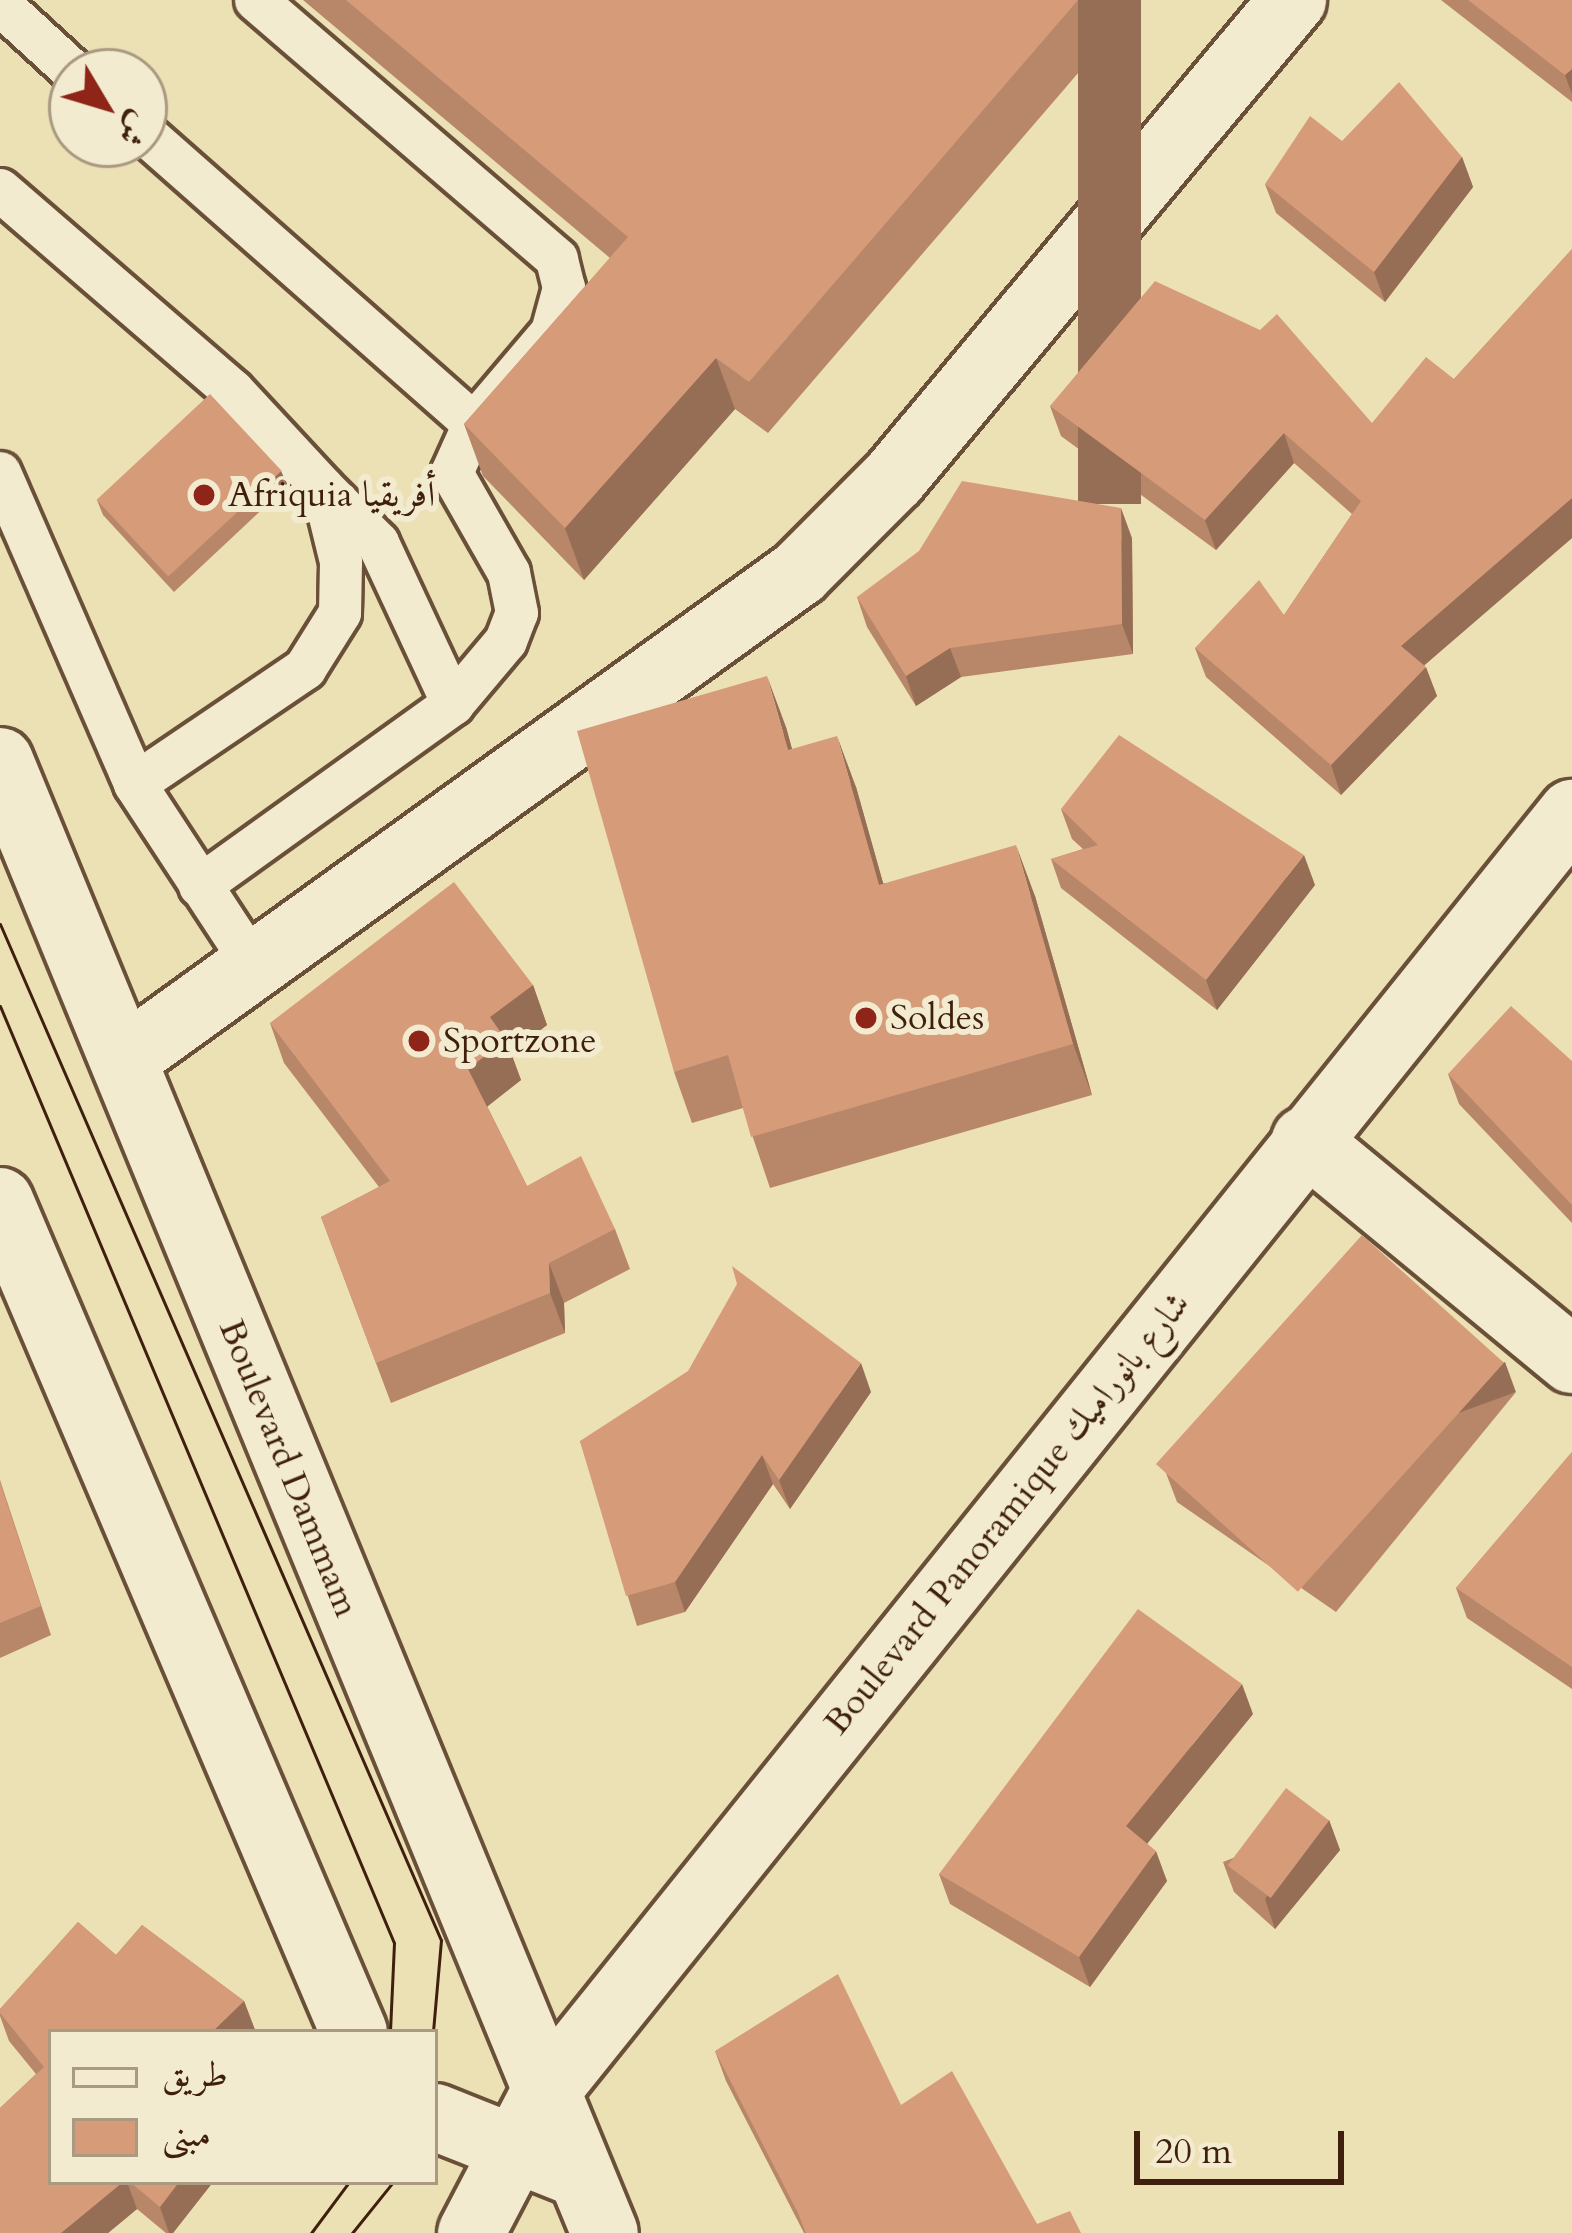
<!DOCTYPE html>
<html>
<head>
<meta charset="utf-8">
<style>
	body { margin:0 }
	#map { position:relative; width:1572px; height:2233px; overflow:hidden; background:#ece0b5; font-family:Cardo,Amiri,serif }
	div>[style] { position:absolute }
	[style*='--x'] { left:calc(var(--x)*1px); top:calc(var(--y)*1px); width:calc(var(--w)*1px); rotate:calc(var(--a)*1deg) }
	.roads { filter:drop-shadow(3px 0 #6a5038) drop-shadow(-3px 0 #6a5038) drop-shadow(0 3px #6a5038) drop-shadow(0 -3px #6a5038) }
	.service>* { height:42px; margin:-21px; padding:0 21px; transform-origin:21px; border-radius:21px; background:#f3ebcf }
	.minor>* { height:66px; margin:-33px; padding:0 33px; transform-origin:33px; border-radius:33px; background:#f3ebcf }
	.tertiary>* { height:66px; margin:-33px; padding:0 33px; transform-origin:33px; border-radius:33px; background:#f3ebcf }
	.tram>* { height:3px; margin:-1.5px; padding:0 1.5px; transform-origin:1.5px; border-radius:1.5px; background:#3f200f }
	.wall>* { inset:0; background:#b88669 }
	.shaded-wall>* { inset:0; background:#966d55; transform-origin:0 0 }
	.building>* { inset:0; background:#d69c7a; transform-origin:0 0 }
	.dots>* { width:33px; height:33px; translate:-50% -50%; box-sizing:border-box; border:6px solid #f3ebcf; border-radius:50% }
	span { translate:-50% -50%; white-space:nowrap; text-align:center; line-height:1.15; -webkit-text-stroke:12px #f3ebcf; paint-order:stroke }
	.poi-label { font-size:36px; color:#3f200f }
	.left { translate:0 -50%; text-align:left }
	.street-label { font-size:36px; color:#3f200f }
	.legend { position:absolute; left:48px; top:2029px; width:390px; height:156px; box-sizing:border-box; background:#f3ebcf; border:3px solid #ab9a82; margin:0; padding:15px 21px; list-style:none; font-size:36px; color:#3f200f }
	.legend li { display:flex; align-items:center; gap:24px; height:60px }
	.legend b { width:60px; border:3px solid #ab9a82 }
	.north { position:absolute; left:48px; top:48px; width:120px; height:120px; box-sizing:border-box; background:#f3ebcf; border:3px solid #ab9a82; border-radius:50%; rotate:128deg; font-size:33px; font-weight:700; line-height:48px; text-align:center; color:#3f200f }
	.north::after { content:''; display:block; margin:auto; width:42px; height:54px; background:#8f2418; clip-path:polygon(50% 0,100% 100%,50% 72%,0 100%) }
	.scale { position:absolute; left:1134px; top:2131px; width:210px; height:54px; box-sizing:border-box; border:6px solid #3f200f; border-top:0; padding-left:15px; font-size:36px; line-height:42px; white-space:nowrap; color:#3f200f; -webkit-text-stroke:9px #f3ebcf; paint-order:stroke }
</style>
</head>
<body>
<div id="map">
	<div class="roads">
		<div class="service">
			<div style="--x:0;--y:4;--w:100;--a:42.6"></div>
			<div style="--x:144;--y:133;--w:440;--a:41.4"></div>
			<div style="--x:0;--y:190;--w:308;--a:40.8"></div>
			<div style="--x:233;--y:391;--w:132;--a:47.1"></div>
			<div style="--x:323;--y:488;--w:76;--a:76.3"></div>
			<div style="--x:341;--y:562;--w:51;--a:91.1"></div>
			<div style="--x:340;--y:613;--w:66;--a:122"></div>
			<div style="--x:305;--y:669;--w:205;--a:145.9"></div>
			<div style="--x:0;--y:473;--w:339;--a:66.5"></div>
			<div style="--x:135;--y:784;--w:225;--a:56.8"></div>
			<div style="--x:323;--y:488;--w:78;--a:45"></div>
			<div style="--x:378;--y:543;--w:178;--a:65"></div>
			<div style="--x:200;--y:886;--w:312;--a:-35.7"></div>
			<div style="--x:453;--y:704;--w:82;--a:-49.9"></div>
			<div style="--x:506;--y:641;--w:30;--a:-69"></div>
			<div style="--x:517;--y:613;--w:41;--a:-101.3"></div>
			<div style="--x:509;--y:573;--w:115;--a:-119.7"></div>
			<div style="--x:452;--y:473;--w:54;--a:-65.8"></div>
			<div style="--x:474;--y:424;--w:121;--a:-49.7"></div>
			<div style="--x:552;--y:332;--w:46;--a:-74.7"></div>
			<div style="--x:564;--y:288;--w:30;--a:-104"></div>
			<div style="--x:557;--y:259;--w:397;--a:-139.3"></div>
		</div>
		<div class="minor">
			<div style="--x:124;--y:1059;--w:832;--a:-35.75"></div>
			<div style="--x:799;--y:573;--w:134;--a:-45"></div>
			<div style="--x:894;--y:478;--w:623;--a:-50.15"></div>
			<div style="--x:1305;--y:1140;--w:346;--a:39.5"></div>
			<div style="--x:471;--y:2233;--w:156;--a:-62.4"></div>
			<div style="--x:543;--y:2095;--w:1644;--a:-51.25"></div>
		</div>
		<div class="tertiary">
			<div style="--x:0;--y:761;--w:1591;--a:67.66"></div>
			<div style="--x:0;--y:1201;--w:903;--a:66.93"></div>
			<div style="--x:435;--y:2117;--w:154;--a:21.7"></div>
		</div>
	</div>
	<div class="tram">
		<div style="--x:0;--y:924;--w:1108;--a:66.54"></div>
		<div style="--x:441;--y:1940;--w:92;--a:95"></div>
		<div style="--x:0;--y:1006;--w:1016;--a:67.19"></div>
		<div style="--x:394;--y:1943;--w:89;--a:92.6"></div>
		<div style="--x:311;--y:2233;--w:64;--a:-53.3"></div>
		<div style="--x:352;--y:2233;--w:65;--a:-51.2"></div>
	</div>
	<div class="wall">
		<div style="clip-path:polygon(303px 0,1141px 0,768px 433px,735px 409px,584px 580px,483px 476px,464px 424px,610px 258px)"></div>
		<div style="clip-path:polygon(1441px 0,1572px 0,1572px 102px)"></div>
		<div style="clip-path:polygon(1462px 157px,1473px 187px,1385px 302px,1276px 213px,1265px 184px)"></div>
		<div style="clip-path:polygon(1572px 249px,1572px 538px,1424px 665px,1437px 696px,1341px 795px,1206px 677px,1195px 648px,1284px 615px,1352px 514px,1294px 463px,1216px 550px,1061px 436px,1050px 406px,1372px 423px,1454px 379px)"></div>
		<div style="clip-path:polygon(281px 471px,287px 486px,174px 592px,103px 515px,97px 500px)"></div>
		<div style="clip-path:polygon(1132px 538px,1133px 654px,961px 677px,916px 706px,867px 627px,857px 597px)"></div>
		<div style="clip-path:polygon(786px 727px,792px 749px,856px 787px,883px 883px,1035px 896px,1092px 1095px,770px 1188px,743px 1108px,692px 1123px,674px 1072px)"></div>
		<div style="clip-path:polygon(1061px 809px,1315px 885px,1217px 1010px,1061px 888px,1051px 859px,1083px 849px,1072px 839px)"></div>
		<div style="clip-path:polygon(533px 985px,547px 1025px,511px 1053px,521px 1080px,487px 1106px,527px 1186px,615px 1229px,630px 1269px,564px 1303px,565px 1333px,391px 1403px,321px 1217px,379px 1187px,284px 1063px,270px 1023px)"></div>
		<div style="clip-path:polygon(1572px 1061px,1572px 1223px,1459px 1104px,1448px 1074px)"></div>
		<div style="clip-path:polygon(871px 1392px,790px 1509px,773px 1484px,685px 1612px,637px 1626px,580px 1441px)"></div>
		<div style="clip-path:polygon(1516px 1392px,1336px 1612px,1177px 1502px,1166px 1473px)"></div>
		<div style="clip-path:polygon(1572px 1452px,1572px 1689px,1467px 1618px,1456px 1588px)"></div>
		<div style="clip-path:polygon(0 1480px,51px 1635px,0 1658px)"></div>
		<div style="clip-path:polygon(1253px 1714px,1147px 1844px,1167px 1881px,1090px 1987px,950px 1904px,939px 1874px)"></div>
		<div style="clip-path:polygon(1329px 1820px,1340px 1850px,1275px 1929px,1234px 1892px,1223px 1862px)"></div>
		<div style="clip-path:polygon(78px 1922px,116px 1955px,142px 1925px,244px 2001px,255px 2030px,253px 2032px,51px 2032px,51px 2182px,213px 2182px,173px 2233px,166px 2233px,137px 2209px,108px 2233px,0 2233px,0 2108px,36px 2074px,9px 2041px,0 2016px,0 2009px)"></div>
		<div style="clip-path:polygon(715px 2051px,901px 2105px,1037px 2224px,1081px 2233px,804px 2233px,726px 2081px)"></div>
	</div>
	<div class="shaded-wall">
		<div style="left:1078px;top:0;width:63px;height:504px"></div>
		<div style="clip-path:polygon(1572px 69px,1572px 94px,1565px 75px)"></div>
		<div style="clip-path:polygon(1462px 157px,1473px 187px,1385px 302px,1374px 272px)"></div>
		<div style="clip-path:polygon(716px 358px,735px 409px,584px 580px,565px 528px)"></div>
		<div style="clip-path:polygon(1284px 433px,1294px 463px,1216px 550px,1205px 520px)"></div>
		<div style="left:281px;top:471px;width:16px;height:154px;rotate:68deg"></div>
		<div style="clip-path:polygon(1572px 498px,1572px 538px,1412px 676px,1401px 646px)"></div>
		<div style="clip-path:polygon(1121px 508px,1132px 538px,1133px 654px,1122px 624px)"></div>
		<div style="clip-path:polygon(950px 648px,961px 677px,916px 706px,906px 676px)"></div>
		<div style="clip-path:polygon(1426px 667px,1437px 696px,1341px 795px,1331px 765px)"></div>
		<div style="clip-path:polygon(767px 676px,786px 727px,806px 801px,788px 750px)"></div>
		<div style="clip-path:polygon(837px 736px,856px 787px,898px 936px,879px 885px)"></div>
		<div style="clip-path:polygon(1016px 845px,1035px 896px,1092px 1095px,1073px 1044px)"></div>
		<div style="clip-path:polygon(1304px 855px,1315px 885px,1217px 1010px,1206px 980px)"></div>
		<div style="clip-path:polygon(533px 985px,547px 1025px,511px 1053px,521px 1080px,483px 1110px,468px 1069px,490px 1017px)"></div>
		<div style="clip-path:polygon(549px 1263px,564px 1303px,565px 1333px,550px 1293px)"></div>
		<div style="left:1505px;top:1362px;width:32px;height:284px;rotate:70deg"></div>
		<div style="clip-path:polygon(861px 1363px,871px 1392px,790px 1509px,779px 1480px)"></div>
		<div style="clip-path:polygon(762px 1455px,773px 1484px,685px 1612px,675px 1582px)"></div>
		<div style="clip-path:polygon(1242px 1684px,1253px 1714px,1137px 1856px,1126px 1826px)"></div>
		<div style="clip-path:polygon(1329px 1820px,1340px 1850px,1275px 1929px,1265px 1899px)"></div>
		<div style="clip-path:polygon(1156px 1851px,1167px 1881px,1090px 1987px,1079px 1957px)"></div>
		<div style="clip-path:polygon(244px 2001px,255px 2030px,253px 2032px,212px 2032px)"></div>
		<div style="clip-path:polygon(123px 2182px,127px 2182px,137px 2209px,108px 2233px,61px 2233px)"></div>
		<div style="clip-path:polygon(179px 2182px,213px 2182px,173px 2233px,169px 2233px,160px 2207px)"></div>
	</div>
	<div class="building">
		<div style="clip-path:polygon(346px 0,1078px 0,749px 382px,716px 358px,565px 528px,464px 424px,628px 237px)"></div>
		<div style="clip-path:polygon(1468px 0,1572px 0,1572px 69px,1565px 75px)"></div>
		<div style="clip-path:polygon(1399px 82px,1462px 157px,1374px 272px,1265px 184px,1310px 116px,1342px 141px)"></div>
		<div style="clip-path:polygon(1572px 249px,1572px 498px,1401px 646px,1426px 667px,1331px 765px,1195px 648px,1259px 580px,1284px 615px,1361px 501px,1284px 433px,1205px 520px,1050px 406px,1155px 281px,1260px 330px,1277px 314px,1372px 423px,1426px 357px,1454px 379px)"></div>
		<div style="left:210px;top:394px;width:105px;height:155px;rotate:47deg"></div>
		<div style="clip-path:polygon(962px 481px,1121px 508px,1122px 624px,950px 648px,906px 676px,857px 597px,919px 551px)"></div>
		<div style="clip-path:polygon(767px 676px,788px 750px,837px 736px,879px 885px,1016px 845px,1073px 1044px,751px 1137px,728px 1055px,674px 1072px,577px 731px)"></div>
		<div style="clip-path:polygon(1119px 735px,1304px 855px,1206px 980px,1051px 859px,1098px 845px,1061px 809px)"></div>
		<div style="clip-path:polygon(454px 882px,533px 985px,490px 1017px,506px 1040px,468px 1069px,527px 1186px,581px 1156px,615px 1229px,549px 1263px,550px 1293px,376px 1363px,321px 1217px,390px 1181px,270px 1023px)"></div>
		<div style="clip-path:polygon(1511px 1006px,1572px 1061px,1572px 1205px,1448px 1074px)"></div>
		<div style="left:1362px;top:1235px;width:191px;height:308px;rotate:42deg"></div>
		<div style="clip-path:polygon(732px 1266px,861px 1363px,779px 1480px,762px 1455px,675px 1582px,626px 1596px,580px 1441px,688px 1371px,737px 1284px)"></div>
		<div style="clip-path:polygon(1572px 1452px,1572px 1667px,1456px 1588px)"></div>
		<div style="clip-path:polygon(0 1482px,41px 1606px,0 1623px)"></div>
		<div style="clip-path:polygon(1138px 1609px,1242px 1684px,1126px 1826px,1156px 1851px,1079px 1957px,939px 1874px)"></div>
		<div style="left:1286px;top:1788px;width:54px;height:97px;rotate:37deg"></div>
		<div style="clip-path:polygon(78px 1922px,116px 1955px,142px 1925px,244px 2001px,212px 2032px,51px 2032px,51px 2182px,123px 2182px,61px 2233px,0 2233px,0 2108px,44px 2067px,0 2013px,0 2009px)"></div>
		<div style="clip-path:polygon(838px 1974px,901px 2105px,952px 2071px,1037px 2224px,1070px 2211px,1081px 2233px,806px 2233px,798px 2213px,715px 2051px)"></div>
		<div style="clip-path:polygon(130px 2182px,179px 2182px,160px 2207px)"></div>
	</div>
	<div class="dots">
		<div style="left:204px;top:495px;background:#8f2418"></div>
		<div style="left:866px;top:1018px;background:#8f2418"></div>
		<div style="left:419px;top:1041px;background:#8f2418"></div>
	</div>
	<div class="poi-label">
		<span class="left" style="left:228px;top:495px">Afriquia أفريقيا</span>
		<span class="left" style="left:890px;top:1018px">Soldes</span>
		<span class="left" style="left:443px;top:1041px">Sportzone</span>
	</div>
	<div class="street-label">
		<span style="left:289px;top:1468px;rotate:68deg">Boulevard Dammam</span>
		<span style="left:1007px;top:1513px;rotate:-51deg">Boulevard Panoramique شارع بانوراميك</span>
	</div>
	<ul class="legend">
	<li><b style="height:15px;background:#f3ebcf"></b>طريق</li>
	<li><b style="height:33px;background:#d69c7a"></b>مبنى</li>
	</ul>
	<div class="north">ش</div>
	<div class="scale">20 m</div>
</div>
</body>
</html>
